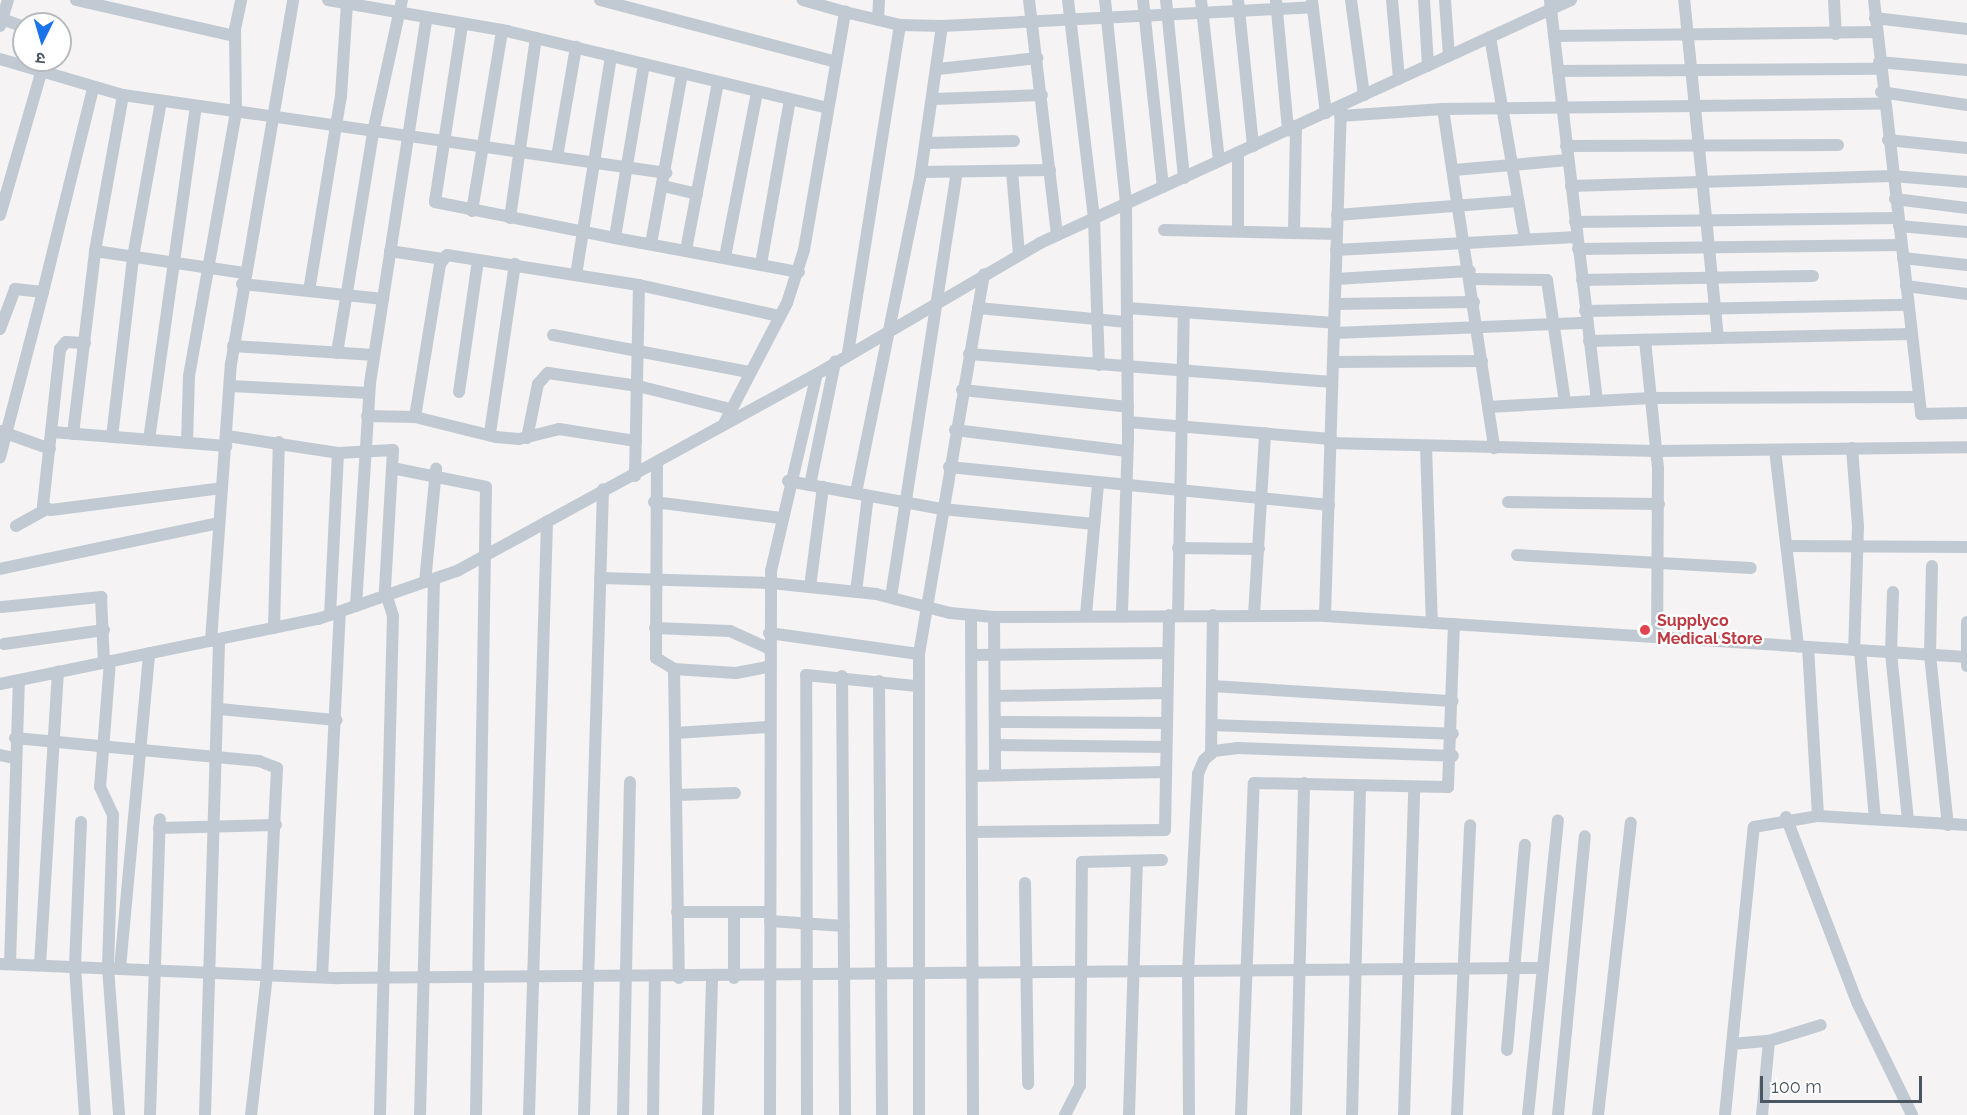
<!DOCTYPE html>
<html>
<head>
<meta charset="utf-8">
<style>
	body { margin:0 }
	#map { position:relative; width:1967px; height:1115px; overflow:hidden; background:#f5f3f3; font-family:Raleway,"Noto Sans Devanagari",sans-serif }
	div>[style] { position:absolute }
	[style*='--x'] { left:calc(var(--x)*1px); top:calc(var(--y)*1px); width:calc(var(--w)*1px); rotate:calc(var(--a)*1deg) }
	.minor>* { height:12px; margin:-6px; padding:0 6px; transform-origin:6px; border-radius:6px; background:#c1cad2 }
	.dots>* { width:16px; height:16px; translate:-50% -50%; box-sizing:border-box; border:3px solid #fff; border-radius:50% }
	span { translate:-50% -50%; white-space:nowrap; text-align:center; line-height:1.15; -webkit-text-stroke:4.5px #fff; paint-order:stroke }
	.health-label { font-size:16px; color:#be3a42; font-weight:700 }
	.left { translate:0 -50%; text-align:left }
	.north { position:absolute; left:12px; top:12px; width:60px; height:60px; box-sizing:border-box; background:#fff; border:2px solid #b7bbc0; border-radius:50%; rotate:185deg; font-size:16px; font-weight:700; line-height:24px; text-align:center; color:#4a5661 }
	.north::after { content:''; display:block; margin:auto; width:21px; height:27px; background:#1a73e8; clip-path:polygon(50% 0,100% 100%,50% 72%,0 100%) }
	.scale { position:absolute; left:1760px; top:1076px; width:162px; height:27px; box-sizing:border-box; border:3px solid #4a5661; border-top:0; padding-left:8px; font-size:18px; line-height:21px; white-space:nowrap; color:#4a5661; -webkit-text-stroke:4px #fff; paint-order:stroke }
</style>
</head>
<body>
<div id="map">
	<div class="minor">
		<div style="--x:76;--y:0;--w:163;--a:12.8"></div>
		<div style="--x:328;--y:0;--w:182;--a:9.8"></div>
		<div style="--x:507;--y:31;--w:330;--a:13.5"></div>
		<div style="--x:600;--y:0;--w:244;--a:14.7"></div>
		<div style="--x:1029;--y:0;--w:237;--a:83.2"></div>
		<div style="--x:1068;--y:0;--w:220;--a:83.2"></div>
		<div style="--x:1094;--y:218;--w:147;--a:88.1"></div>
		<div style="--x:1105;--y:0;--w:205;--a:84.1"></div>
		<div style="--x:1126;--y:204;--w:236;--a:89.5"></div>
		<div style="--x:1128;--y:440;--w:174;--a:92"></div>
		<div style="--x:1143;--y:0;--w:188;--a:83.9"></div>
		<div style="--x:1166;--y:0;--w:179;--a:84.2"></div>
		<div style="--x:1201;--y:0;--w:162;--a:83.6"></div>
		<div style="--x:1238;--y:0;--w:147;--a:84.1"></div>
		<div style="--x:1276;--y:0;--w:131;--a:84.7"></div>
		<div style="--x:1351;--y:0;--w:96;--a:82.2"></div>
		<div style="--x:1392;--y:0;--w:79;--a:84.9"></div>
		<div style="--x:1424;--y:0;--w:66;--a:86.5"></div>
		<div style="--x:1445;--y:0;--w:56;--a:85.9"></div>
		<div style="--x:1834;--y:0;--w:34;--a:87"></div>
		<div style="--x:1874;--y:0;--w:417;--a:83.5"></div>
		<div style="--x:1921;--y:414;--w:46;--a:-1.2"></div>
		<div style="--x:1312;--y:1;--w:113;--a:82.9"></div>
		<div style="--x:1550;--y:1;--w:402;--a:83.3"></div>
		<div style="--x:845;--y:12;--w:57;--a:13.3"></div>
		<div style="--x:900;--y:25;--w:42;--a:1.4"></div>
		<div style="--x:942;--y:26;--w:154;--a:98.2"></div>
		<div style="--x:920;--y:178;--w:321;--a:101.5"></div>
		<div style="--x:1875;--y:18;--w:93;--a:6.8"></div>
		<div style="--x:2;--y:19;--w:23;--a:20"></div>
		<div style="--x:878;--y:20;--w:20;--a:-87"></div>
		<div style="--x:462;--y:25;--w:179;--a:98.7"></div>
		<div style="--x:435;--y:202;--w:184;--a:11.3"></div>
		<div style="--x:0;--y:26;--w:27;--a:-73"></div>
		<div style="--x:942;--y:26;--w:371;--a:-2.9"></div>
		<div style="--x:1554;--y:36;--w:322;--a:-0.7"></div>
		<div style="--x:1490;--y:37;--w:205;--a:80.2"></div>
		<div style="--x:0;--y:59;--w:128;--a:16.3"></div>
		<div style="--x:123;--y:95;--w:549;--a:8.17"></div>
		<div style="--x:1879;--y:62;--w:88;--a:5.2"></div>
		<div style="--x:644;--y:64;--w:176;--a:99.5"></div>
		<div style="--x:615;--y:238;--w:187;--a:10.5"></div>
		<div style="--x:938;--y:69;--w:100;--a:-6.3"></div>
		<div style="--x:1558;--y:71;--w:321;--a:-0.4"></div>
		<div style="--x:1881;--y:92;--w:87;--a:8.6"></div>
		<div style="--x:933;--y:99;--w:109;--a:-2.1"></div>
		<div style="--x:1341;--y:106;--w:510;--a:91.8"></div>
		<div style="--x:1325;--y:616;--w:643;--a:3.65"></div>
		<div style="--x:1443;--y:109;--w:343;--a:81.4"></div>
		<div style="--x:1340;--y:116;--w:103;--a:-3.9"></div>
		<div style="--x:1443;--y:109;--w:440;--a:-0.7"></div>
		<div style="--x:1888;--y:140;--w:79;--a:5.8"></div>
		<div style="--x:926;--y:143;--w:88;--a:-1.3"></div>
		<div style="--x:1566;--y:146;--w:272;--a:-0.2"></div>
		<div style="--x:557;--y:157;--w:112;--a:-80.2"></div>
		<div style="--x:1454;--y:170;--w:114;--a:-5"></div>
		<div style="--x:1012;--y:171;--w:84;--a:85.2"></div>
		<div style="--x:921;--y:172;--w:129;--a:-0.9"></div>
		<div style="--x:663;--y:186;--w:35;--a:13"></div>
		<div style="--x:1571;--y:186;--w:321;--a:-1.8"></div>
		<div style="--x:1892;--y:176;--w:75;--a:4.6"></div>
		<div style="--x:1895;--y:199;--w:73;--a:7.1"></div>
		<div style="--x:472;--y:211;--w:182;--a:-80.5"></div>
		<div style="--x:0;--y:215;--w:148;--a:-73.9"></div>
		<div style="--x:1337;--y:215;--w:182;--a:-4.4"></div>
		<div style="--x:510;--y:218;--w:182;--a:-81.8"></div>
		<div style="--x:1575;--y:222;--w:323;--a:-0.7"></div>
		<div style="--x:1899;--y:226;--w:68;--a:5"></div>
		<div style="--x:1238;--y:229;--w:76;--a:-90"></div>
		<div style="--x:1164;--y:230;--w:173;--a:1.3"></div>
		<div style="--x:1294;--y:231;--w:105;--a:-88.9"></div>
		<div style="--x:651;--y:244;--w:174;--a:-79.7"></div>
		<div style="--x:1578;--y:249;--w:323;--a:-0.7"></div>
		<div style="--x:686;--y:250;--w:170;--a:-79.2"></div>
		<div style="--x:1336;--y:250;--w:241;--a:-3.1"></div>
		<div style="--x:95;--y:251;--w:151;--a:8.4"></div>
		<div style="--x:390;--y:251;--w:53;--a:8.7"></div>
		<div style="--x:725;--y:257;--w:168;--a:-79"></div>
		<div style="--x:1903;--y:258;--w:64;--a:6.2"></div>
		<div style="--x:761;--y:264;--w:167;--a:-80"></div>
		<div style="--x:576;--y:275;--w:222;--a:-80.9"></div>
		<div style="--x:1336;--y:279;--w:134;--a:-3.4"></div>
		<div style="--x:1471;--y:279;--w:76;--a:0.8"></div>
		<div style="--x:1547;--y:280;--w:123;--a:81.6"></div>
		<div style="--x:1582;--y:280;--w:231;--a:-1"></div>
		<div style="--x:242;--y:284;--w:142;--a:6.1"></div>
		<div style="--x:1906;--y:286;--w:62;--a:7.5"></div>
		<div style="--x:309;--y:291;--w:198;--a:-80.7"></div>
		<div style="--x:341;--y:96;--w:92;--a:-86.3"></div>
		<div style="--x:43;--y:292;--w:210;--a:-76.2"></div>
		<div style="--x:1335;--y:304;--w:139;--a:-0.8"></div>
		<div style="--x:978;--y:308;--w:150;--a:5.4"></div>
		<div style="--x:1127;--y:308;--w:208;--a:4.1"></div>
		<div style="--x:1585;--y:311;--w:323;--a:-1.1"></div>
		<div style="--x:0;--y:329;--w:43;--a:-69.4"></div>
		<div style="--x:15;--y:289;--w:28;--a:6"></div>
		<div style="--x:43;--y:292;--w:171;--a:104.6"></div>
		<div style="--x:1334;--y:333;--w:253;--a:-2.3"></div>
		<div style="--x:553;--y:335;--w:198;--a:10.7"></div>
		<div style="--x:1718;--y:338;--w:194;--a:-1.2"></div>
		<div style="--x:1645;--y:340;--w:130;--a:84.2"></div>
		<div style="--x:1658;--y:469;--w:168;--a:90.3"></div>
		<div style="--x:1589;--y:341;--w:129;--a:-1.3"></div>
		<div style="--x:1718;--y:338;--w:340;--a:-95.7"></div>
		<div style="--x:85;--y:343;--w:19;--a:-177"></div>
		<div style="--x:66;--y:342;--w:9;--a:131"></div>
		<div style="--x:60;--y:349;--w:158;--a:96.2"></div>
		<div style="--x:43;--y:506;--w:9;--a:27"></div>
		<div style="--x:51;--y:510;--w:172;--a:-7.3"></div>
		<div style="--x:233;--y:346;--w:141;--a:3.7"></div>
		<div style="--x:337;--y:353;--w:224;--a:-80.7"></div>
		<div style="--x:373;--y:132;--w:135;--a:-77.6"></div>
		<div style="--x:848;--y:353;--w:332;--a:-81"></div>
		<div style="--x:969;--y:354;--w:364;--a:4.4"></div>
		<div style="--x:1333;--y:362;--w:149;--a:-0.4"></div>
		<div style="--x:230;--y:386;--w:139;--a:2.9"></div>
		<div style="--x:962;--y:390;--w:167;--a:5.8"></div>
		<div style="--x:459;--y:392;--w:133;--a:-81.8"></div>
		<div style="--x:1488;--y:407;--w:163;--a:-3.2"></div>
		<div style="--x:1651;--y:398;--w:268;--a:-0.2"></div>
		<div style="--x:367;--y:416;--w:48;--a:1.2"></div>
		<div style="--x:415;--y:417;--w:83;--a:13.9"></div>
		<div style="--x:496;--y:437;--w:23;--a:5"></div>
		<div style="--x:519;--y:439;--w:41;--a:-14"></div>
		<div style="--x:559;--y:429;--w:78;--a:8.9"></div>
		<div style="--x:415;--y:417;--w:155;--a:-80.7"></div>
		<div style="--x:440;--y:264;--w:11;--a:-52"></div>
		<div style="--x:447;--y:255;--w:194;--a:8.9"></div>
		<div style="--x:639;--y:285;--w:143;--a:12.5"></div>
		<div style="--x:725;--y:422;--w:134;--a:-62.5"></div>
		<div style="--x:787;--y:303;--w:56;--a:-72.2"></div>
		<div style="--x:804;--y:250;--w:242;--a:-80.2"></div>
		<div style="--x:845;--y:12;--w:44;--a:-164.1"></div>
		<div style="--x:1128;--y:422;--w:204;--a:4.8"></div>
		<div style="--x:955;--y:430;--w:173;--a:7"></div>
		<div style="--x:0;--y:431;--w:53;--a:19.8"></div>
		<div style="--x:52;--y:432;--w:175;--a:4.6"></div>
		<div style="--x:490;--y:433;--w:171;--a:-81.6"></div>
		<div style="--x:73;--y:434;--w:184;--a:-83.1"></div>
		<div style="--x:95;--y:251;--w:158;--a:-79.8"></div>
		<div style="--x:227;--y:436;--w:112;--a:8.7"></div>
		<div style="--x:338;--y:453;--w:162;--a:92.8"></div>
		<div style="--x:112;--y:437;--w:181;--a:-83.3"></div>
		<div style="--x:133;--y:257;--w:158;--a:-79.8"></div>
		<div style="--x:527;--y:438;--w:55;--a:-78.5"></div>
		<div style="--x:538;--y:384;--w:15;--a:-48"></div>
		<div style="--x:548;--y:373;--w:91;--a:8.2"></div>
		<div style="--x:638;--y:386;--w:95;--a:14"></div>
		<div style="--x:149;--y:440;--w:337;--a:-82"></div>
		<div style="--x:187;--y:443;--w:67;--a:-88.3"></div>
		<div style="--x:189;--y:376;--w:269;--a:-79.9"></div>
		<div style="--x:236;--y:111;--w:82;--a:-90.7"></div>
		<div style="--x:235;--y:29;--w:30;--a:-78"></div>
		<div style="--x:1330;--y:443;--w:326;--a:1.4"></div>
		<div style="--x:1656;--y:451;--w:311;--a:-0.7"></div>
		<div style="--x:1426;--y:446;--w:177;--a:88.1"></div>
		<div style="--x:1852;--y:448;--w:78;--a:85.6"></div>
		<div style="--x:1858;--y:526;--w:124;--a:91.8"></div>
		<div style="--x:1775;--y:450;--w:198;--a:83.3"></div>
		<div style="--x:338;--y:453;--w:55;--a:-3.1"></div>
		<div style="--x:393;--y:450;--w:140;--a:93.3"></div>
		<div style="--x:385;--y:590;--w:27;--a:73"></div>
		<div style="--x:393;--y:616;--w:499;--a:91.5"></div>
		<div style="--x:657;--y:463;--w:195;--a:90.3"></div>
		<div style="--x:656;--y:658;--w:21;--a:31"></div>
		<div style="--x:674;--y:669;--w:309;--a:89.1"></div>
		<div style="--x:949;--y:467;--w:382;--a:5.7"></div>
		<div style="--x:392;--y:468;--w:96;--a:11.4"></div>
		<div style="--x:486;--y:487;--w:628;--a:90.91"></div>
		<div style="--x:635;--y:476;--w:191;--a:-88.8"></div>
		<div style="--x:788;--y:481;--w:157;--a:10.3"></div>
		<div style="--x:942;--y:509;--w:153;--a:5.6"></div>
		<div style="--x:810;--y:485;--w:126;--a:-78.5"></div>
		<div style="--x:654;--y:502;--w:128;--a:7.2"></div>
		<div style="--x:1508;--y:502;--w:151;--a:0.8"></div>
		<div style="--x:16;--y:526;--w:35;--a:-29"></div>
		<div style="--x:1787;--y:546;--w:180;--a:0.3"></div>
		<div style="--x:1178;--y:548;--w:81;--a:0.7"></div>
		<div style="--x:1517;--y:555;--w:234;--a:3.2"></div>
		<div style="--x:1932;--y:566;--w:89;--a:91.3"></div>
		<div style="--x:1930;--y:655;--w:171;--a:84"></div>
		<div style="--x:0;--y:569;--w:223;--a:-11.9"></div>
		<div style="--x:600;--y:578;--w:171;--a:1.7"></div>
		<div style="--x:771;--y:583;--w:106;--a:6"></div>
		<div style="--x:876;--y:594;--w:76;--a:14.4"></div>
		<div style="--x:950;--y:613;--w:44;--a:5.2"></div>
		<div style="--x:994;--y:617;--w:331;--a:-0.2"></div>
		<div style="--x:425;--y:582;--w:114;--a:-84.4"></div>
		<div style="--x:810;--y:587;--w:101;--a:-82.6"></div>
		<div style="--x:856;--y:592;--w:97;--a:-82.9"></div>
		<div style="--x:1893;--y:592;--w:61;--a:91.9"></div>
		<div style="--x:1891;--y:653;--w:168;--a:84.2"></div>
		<div style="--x:891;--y:597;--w:430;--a:-81.2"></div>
		<div style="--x:356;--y:606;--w:223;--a:-86.4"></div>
		<div style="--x:370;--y:383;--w:367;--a:-81.2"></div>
		<div style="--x:2;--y:607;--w:100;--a:-5.8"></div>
		<div style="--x:101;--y:597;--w:66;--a:87.4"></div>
		<div style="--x:1086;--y:614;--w:130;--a:-84.7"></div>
		<div style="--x:971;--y:615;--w:500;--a:89.77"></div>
		<div style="--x:1178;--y:615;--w:303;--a:-88.9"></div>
		<div style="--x:1254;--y:615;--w:182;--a:-86.5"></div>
		<div style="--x:994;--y:617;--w:158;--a:89.6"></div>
		<div style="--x:1967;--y:622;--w:44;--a:90"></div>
		<div style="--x:274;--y:628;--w:186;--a:-88.5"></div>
		<div style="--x:655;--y:628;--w:75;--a:2.3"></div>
		<div style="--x:730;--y:631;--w:42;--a:24.1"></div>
		<div style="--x:769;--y:633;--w:151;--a:8"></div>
		<div style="--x:211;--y:641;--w:278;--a:-85.9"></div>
		<div style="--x:231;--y:364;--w:369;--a:-80.3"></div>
		<div style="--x:4;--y:644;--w:101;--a:-8"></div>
		<div style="--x:1808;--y:647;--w:169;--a:86.6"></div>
		<div style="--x:1860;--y:651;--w:169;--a:84.9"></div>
		<div style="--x:973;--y:655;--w:195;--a:-0.6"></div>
		<div style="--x:110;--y:661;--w:126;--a:94.5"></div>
		<div style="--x:100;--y:787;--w:31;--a:65"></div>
		<div style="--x:113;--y:815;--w:153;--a:91.9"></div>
		<div style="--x:108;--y:968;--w:147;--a:85.7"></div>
		<div style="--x:674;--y:669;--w:62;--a:3.7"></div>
		<div style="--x:736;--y:673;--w:33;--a:-11"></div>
		<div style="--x:842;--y:676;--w:439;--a:89.6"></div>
		<div style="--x:879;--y:681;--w:434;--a:89.6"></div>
		<div style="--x:0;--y:684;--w:325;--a:-11.6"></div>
		<div style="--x:318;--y:619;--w:147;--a:-19.1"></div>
		<div style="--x:457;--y:571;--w:410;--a:-28.7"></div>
		<div style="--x:817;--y:374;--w:259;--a:-30.4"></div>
		<div style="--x:1040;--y:243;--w:584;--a:-24.59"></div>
		<div style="--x:1212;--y:686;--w:241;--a:3.6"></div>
		<div style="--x:995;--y:696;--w:172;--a:-1"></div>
		<div style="--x:219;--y:709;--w:118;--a:5.4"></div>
		<div style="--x:995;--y:722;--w:172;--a:0.3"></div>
		<div style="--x:1212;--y:725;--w:241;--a:2.1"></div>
		<div style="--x:675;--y:733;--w:94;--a:-3.7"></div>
		<div style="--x:15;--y:738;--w:245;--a:5.4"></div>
		<div style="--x:259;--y:761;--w:19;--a:21"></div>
		<div style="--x:277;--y:768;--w:207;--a:92.8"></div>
		<div style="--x:267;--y:975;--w:141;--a:96.5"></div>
		<div style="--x:995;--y:745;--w:171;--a:0.7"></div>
		<div style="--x:1211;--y:754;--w:139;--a:-89.2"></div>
		<div style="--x:0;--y:755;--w:14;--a:12"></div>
		<div style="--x:974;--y:776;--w:192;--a:-1.2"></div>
		<div style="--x:676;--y:795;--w:59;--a:-1.9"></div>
		<div style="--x:1786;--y:817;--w:198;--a:69"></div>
		<div style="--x:1857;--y:1002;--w:126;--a:64"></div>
		<div style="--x:81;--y:822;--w:144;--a:92.4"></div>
		<div style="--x:75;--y:966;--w:149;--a:86.2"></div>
		<div style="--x:159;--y:828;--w:117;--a:-1.5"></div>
		<div style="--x:973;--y:832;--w:192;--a:-0.6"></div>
		<div style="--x:1165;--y:830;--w:215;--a:-88.9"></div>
		<div style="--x:1025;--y:883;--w:201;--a:89.1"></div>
		<div style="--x:677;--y:912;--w:92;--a:0"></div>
		<div style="--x:770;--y:921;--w:74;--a:3.9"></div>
		<div style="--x:0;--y:964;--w:339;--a:2.4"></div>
		<div style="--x:339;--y:978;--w:1204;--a:-0.48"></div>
		<div style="--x:10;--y:964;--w:284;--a:-88.2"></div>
		<div style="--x:40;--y:965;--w:294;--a:-86.5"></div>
		<div style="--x:120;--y:968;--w:316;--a:-84.7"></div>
		<div style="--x:322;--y:977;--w:364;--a:-87.2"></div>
		<div style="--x:734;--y:978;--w:66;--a:-90"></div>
		<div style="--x:1732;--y:1044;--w:37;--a:-5"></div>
		<div style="--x:1769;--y:1041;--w:54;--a:-17.1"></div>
		<div style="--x:1507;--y:1050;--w:206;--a:-85"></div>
		<div style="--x:150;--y:1115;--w:296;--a:-88.1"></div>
		<div style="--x:205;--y:1115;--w:476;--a:-88.3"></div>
		<div style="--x:420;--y:1115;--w:536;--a:-88.5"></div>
		<div style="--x:529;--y:1115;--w:594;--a:-88.26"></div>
		<div style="--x:584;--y:1115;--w:626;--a:-88.26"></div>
		<div style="--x:623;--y:1115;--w:333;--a:-88.8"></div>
		<div style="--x:653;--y:1115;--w:137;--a:-89.2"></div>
		<div style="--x:708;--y:1115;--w:137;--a:-88.3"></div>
		<div style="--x:770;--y:1115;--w:544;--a:-89.89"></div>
		<div style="--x:771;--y:571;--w:202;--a:-76.9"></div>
		<div style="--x:807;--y:1115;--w:440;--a:-90.1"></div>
		<div style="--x:806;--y:675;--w:112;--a:5.7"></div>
		<div style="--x:919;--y:1115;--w:461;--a:-90"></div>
		<div style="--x:919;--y:654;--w:385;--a:-80.3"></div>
		<div style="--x:1065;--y:1115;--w:33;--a:-63"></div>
		<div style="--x:1080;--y:1086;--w:224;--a:-89.5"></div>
		<div style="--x:1082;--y:862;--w:80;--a:-1.4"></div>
		<div style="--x:1129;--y:1115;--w:253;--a:-88.2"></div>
		<div style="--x:1189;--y:1115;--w:143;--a:-90.4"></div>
		<div style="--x:1188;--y:972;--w:198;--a:-87.1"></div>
		<div style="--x:1198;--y:774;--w:15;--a:-67"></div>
		<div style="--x:1204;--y:760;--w:13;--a:-42"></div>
		<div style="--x:1214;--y:751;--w:24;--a:-7"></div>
		<div style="--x:1238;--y:748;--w:215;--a:2.1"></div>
		<div style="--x:1241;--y:1115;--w:332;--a:-87.8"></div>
		<div style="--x:1254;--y:783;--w:194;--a:1.2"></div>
		<div style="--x:1448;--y:787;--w:163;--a:-87.9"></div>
		<div style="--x:1296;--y:1115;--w:332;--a:-88.6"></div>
		<div style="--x:1352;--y:1115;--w:327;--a:-88.6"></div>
		<div style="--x:1404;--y:1115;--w:327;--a:-88.2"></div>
		<div style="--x:1457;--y:1115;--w:290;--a:-87.4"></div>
		<div style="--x:1528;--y:1115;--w:296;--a:-84.2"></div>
		<div style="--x:1558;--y:1115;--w:280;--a:-84.5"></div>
		<div style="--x:1598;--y:1115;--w:294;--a:-83.6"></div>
		<div style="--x:1725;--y:1115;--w:289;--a:-84.3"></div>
		<div style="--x:1754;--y:827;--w:65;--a:-9.8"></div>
		<div style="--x:1818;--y:816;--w:149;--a:3.5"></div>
		<div style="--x:1762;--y:1115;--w:74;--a:-84.6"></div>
	</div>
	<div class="dots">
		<div style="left:1645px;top:630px;background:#e0444e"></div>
	</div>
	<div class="health-label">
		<span class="left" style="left:1657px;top:630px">Supplyco<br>Medical Store</span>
	</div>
	<div class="north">उ</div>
	<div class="scale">100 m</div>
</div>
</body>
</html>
